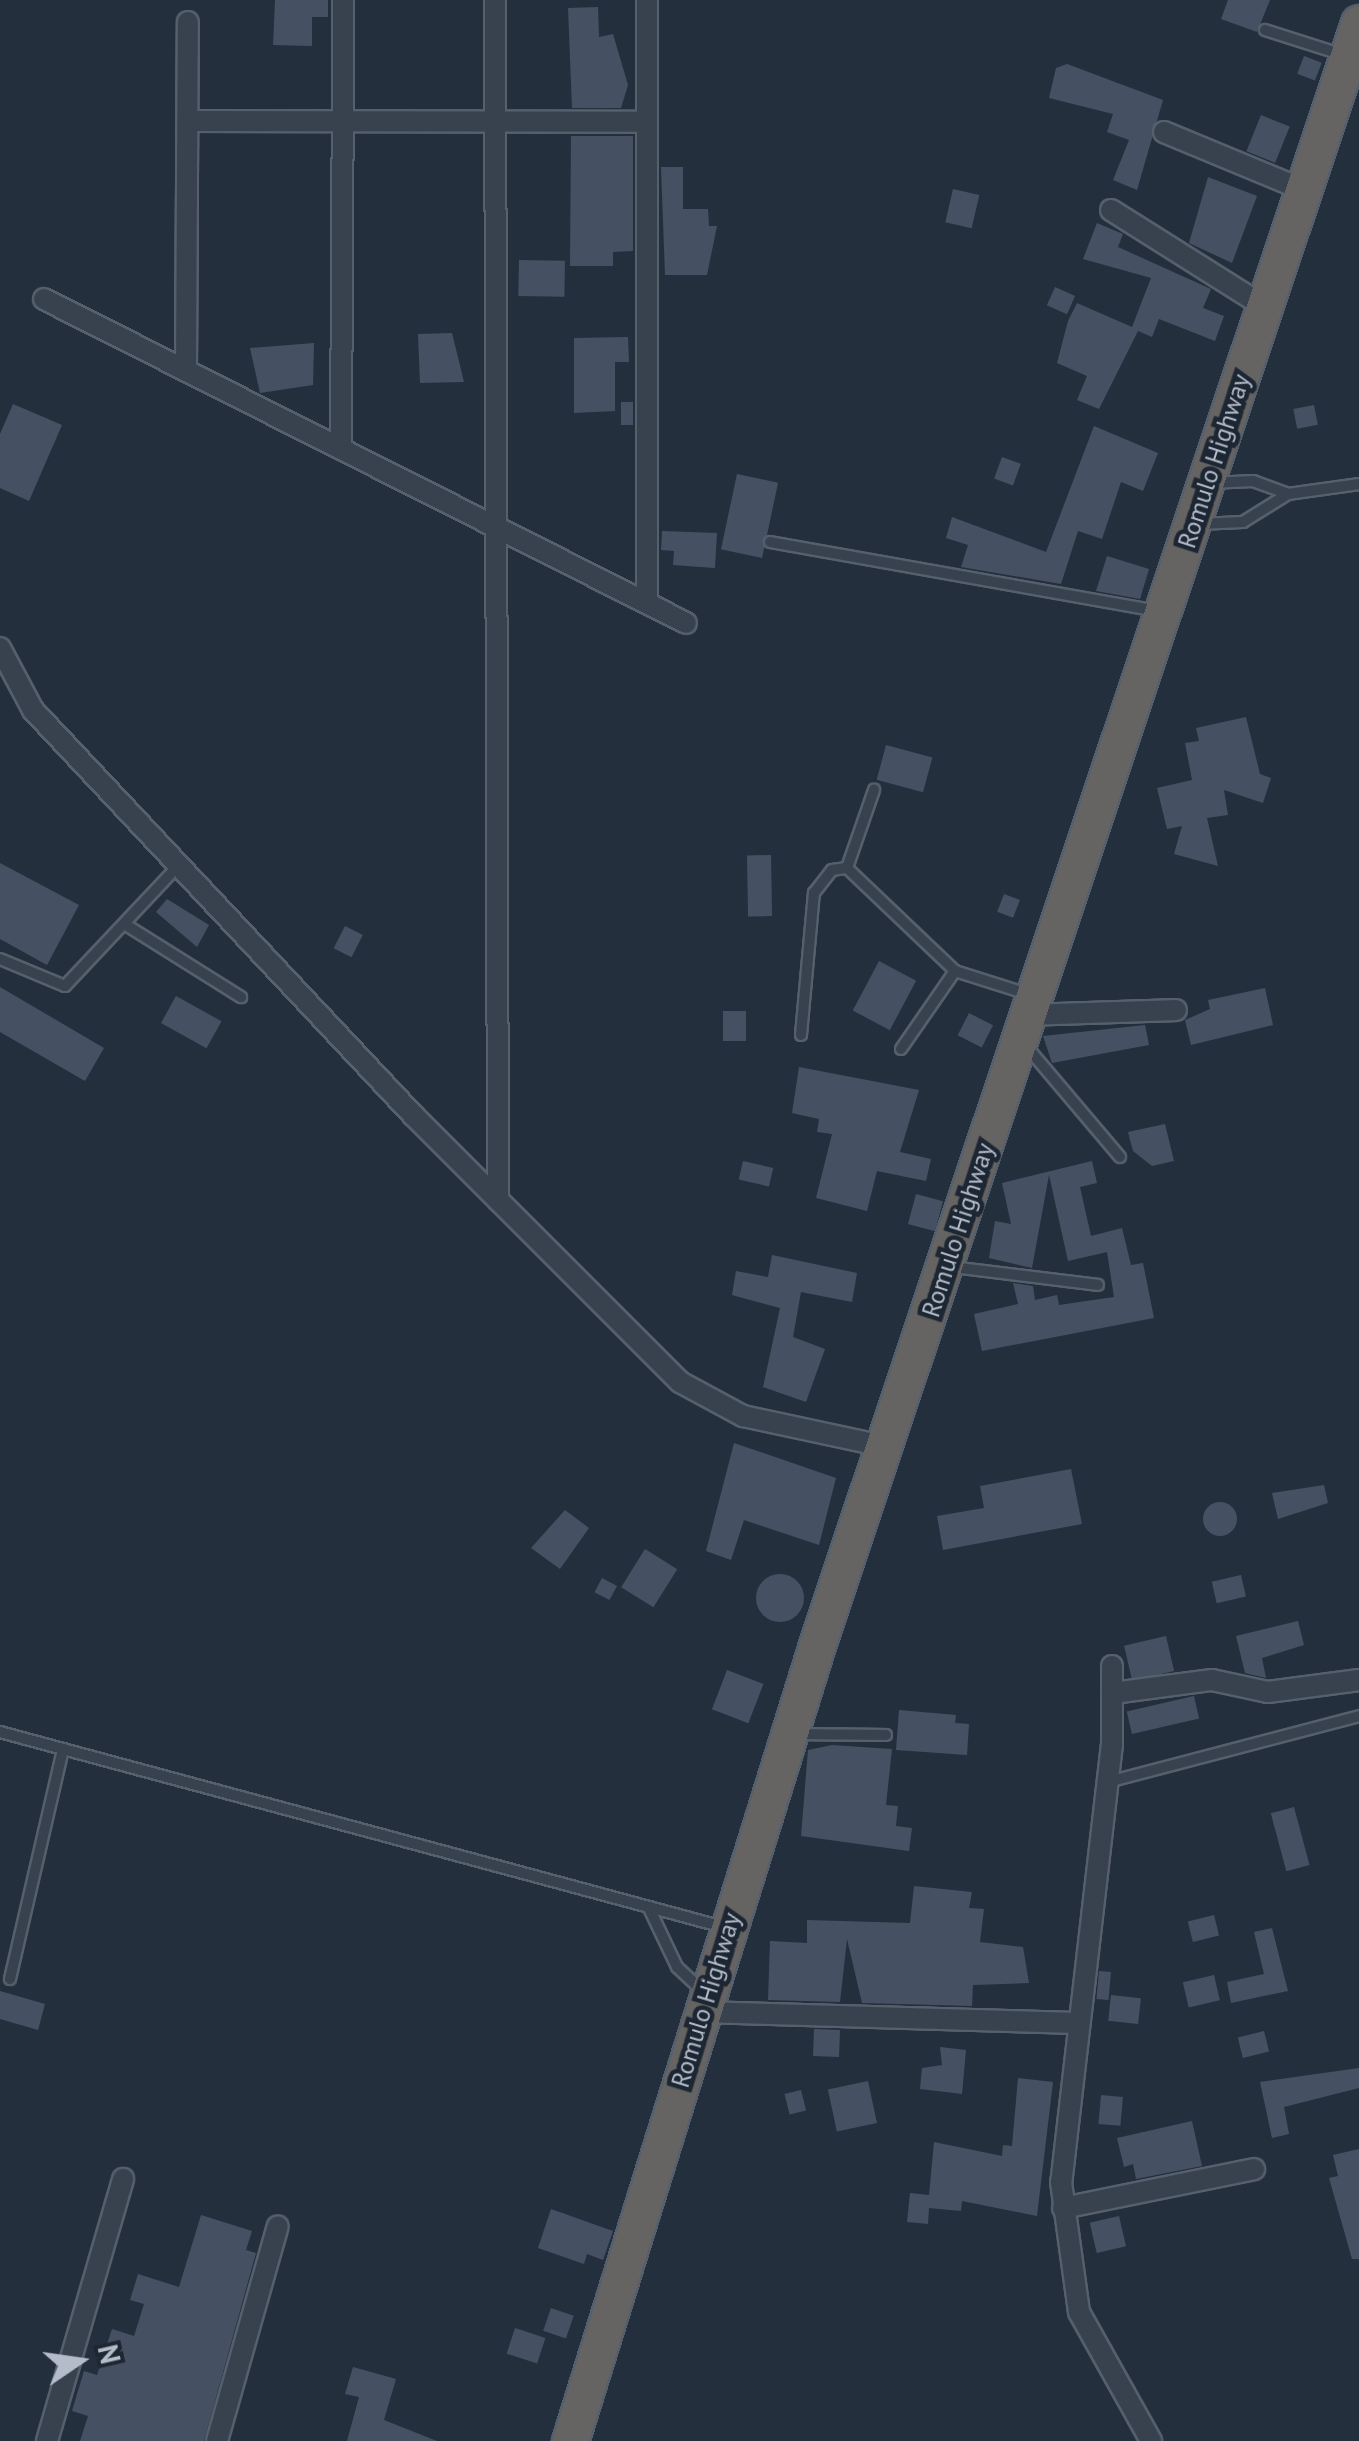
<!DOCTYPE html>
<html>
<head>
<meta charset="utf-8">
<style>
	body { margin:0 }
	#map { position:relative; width:1359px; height:2441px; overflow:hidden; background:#242f3e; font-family:"PT Sans",sans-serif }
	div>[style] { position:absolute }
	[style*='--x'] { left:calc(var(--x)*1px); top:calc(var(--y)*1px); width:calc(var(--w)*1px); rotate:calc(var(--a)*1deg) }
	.building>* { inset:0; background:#455162; transform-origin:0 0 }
	.round { border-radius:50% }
	.roads { filter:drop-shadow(2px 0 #565f6c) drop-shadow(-2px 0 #565f6c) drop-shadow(0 2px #565f6c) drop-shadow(0 -2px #565f6c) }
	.service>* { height:10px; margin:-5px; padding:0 5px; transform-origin:5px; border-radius:5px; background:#38414e }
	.minor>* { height:20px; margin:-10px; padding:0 10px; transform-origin:10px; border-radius:10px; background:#38414e }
	.trunk>* { height:35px; margin:-17.5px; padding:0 17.5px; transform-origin:17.5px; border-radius:17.5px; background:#656462 }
	span { translate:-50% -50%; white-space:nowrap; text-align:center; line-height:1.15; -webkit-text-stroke:9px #1d2633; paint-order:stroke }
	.street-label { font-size:25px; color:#b4bcc9 }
	.north { position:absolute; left:30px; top:2311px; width:100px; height:100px; -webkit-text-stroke:8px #1d2633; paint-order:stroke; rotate:77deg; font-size:28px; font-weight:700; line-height:40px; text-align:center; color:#b4bcc9 }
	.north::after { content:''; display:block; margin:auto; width:35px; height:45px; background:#b4bcc9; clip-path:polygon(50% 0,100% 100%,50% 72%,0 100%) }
</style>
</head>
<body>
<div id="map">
	<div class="building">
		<div style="clip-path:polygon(275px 0,328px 0,328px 17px,312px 17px,312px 46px,273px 45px)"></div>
		<div style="clip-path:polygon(1228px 0,1270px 0,1257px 32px,1221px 19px)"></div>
		<div style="clip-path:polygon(598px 7px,599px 37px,613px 34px,628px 85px,621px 108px,572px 108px,568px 8px)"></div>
		<div style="left:1304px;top:56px;width:19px;height:19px;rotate:21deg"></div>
		<div style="clip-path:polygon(1067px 64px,1163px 100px,1137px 190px,1113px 180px,1129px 140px,1107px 132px,1113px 114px,1049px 98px,1056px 68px)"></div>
		<div style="left:1261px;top:115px;width:31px;height:39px;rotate:22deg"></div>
		<div style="clip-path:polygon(571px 136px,633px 136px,633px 251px,613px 252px,613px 266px,570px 266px)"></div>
		<div style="clip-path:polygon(661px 167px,683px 167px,683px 209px,708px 209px,709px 226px,717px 226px,707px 275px,665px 275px)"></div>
		<div style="clip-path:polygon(1208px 177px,1257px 196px,1232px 263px,1189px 243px)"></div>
		<div style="left:953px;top:189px;width:27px;height:34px;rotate:13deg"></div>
		<div style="clip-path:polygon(1097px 223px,1123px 234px,1118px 247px,1211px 289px,1203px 308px,1224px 316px,1215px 341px,1159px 319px,1152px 337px,1138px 331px,1099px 409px,1077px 400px,1087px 376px,1057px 363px,1068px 321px,1077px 303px,1132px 327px,1151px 278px,1083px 259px)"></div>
		<div style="left:519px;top:260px;width:46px;height:36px;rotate:1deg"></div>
		<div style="left:1055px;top:287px;width:22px;height:20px;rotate:24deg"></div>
		<div style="clip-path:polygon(452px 333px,464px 382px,420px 383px,418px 334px)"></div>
		<div style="clip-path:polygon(628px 337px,629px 362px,615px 362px,615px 411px,574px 413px,574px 338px)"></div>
		<div style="clip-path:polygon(314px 343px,313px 385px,260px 393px,250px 348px)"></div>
		<div style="left:621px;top:402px;width:12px;height:23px"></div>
		<div style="clip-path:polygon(13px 404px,62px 425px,29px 501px,0 488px,0 434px)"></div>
		<div style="left:1314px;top:405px;width:20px;height:21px;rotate:79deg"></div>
		<div style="clip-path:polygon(1094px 426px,1158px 453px,1143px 491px,1121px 482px,1102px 539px,1078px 531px,1061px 584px,961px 567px,968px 545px,946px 538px,952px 517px,1046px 552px)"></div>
		<div style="left:1002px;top:457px;width:20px;height:23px;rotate:20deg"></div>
		<div style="left:737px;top:474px;width:42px;height:77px;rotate:12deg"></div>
		<div style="clip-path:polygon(662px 531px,717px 533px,715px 568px,673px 565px,674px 551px,661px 550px)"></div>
		<div style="clip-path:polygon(1107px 556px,1149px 569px,1140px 599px,1096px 591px)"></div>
		<div style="clip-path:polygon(1246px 717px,1260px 774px,1271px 778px,1263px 803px,1224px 790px,1228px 815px,1207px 818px,1218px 866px,1174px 854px,1182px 826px,1167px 829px,1157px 788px,1192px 780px,1185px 743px,1199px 741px,1196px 728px)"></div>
		<div style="left:886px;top:745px;width:48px;height:36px;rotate:15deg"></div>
		<div style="left:771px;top:855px;width:61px;height:24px;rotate:89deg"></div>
		<div style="clip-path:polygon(0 863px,79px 905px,47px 965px,0 939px)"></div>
		<div style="left:1004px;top:894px;width:17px;height:19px;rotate:21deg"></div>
		<div style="clip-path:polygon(167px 899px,209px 925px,197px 947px,156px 912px)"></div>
		<div style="left:345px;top:926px;width:20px;height:25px;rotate:27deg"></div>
		<div style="left:879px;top:961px;width:42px;height:56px;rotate:28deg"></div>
		<div style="clip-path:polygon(0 987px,104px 1048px,85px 1081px,0 1032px)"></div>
		<div style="clip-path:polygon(1265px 988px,1273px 1025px,1191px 1045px,1185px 1020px,1210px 1009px,1208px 1000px)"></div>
		<div style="left:176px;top:996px;width:52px;height:31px;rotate:29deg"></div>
		<div style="left:723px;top:1011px;width:23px;height:30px"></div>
		<div style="left:969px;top:1013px;width:27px;height:25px;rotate:27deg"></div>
		<div style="clip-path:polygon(1145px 1025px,1149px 1045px,1052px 1063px,1043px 1036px)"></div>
		<div style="clip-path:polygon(799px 1067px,919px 1090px,900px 1152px,931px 1159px,926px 1181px,877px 1171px,867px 1211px,816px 1198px,832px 1134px,817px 1132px,819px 1119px,792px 1113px)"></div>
		<div style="clip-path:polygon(1165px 1124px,1174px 1161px,1152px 1166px,1133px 1151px,1128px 1132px)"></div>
		<div style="left:743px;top:1161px;width:31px;height:19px;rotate:13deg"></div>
		<div style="clip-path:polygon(1092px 1161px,1097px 1183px,1080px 1187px,1091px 1236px,1122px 1228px,1131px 1265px,1143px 1263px,1154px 1318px,982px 1351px,974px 1314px,1018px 1304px,1013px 1283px,1033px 1286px,1035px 1300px,1057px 1295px,1059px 1305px,1114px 1297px,1107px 1252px,1068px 1261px,1049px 1175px,1032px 1268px,989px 1258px,995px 1221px,1011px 1224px,1002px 1183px)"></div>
		<div style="left:916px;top:1194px;width:28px;height:31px;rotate:15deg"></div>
		<div style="clip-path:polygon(772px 1255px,857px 1273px,852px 1302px,801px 1292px,793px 1337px,825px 1349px,806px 1402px,763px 1387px,780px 1308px,732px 1295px,736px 1271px,768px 1277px)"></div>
		<div style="clip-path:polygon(734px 1443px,836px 1478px,819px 1545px,744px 1520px,731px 1560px,706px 1551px)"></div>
		<div style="clip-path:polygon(1071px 1469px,1082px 1524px,943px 1550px,937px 1516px,984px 1508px,980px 1486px)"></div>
		<div style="clip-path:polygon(1324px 1485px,1328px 1503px,1278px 1519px,1272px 1493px)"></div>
		<div class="round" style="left:1203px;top:1502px;width:34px;height:34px"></div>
		<div style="clip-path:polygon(565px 1510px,589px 1528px,560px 1569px,531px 1548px)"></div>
		<div style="left:645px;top:1549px;width:38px;height:45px;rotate:32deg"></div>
		<div class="round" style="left:756px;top:1574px;width:48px;height:48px"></div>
		<div style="left:1241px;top:1575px;width:22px;height:30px;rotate:77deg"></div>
		<div style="left:602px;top:1578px;width:17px;height:16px;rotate:28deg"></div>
		<div style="clip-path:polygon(1298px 1621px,1304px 1645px,1262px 1658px,1266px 1678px,1245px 1673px,1236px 1636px)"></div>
		<div style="left:1166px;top:1636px;width:36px;height:43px;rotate:77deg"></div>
		<div style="left:727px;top:1670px;width:39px;height:42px;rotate:21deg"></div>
		<div style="left:1194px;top:1696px;width:23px;height:69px;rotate:77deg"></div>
		<div style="clip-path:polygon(899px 1710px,956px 1715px,955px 1723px,969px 1724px,967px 1755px,896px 1750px)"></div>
		<div style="clip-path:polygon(832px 1745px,892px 1749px,886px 1805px,898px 1806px,896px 1826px,912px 1828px,909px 1851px,801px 1836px,808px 1750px)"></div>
		<div style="left:1294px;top:1807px;width:60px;height:24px;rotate:75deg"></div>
		<div style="clip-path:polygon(914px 1886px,972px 1892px,969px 1908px,984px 1909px,980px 1942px,1023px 1947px,1029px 1983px,973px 1985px,972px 2006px,862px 2003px,847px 1939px,840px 2002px,768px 2000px,770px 1941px,807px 1943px,807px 1920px,910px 1923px)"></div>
		<div style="left:1214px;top:1915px;width:21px;height:27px;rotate:76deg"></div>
		<div style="clip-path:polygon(1272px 1928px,1288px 1991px,1231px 2003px,1227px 1982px,1264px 1974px,1254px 1932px)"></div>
		<div style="left:1099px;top:1971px;width:12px;height:28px;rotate:5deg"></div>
		<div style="left:1214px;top:1975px;width:26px;height:32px;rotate:77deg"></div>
		<div style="clip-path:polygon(0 1991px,45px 2004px,38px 2030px,0 2019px)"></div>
		<div style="left:1111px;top:1995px;width:30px;height:26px;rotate:6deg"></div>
		<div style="left:814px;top:2029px;width:26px;height:27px;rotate:2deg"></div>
		<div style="left:1264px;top:2031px;width:21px;height:27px;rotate:76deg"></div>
		<div style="clip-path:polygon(940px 2047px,966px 2050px,962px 2094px,920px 2089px,922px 2068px,942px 2065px)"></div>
		<div style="clip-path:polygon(1359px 2068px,1359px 2088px,1284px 2107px,1289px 2134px,1272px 2138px,1260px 2082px)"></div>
		<div style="clip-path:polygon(1018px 2078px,1053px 2082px,1037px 2216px,962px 2201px,961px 2211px,929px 2208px,928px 2224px,907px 2222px,910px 2193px,929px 2195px,934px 2142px,1002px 2156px,1003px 2145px,1012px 2146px)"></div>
		<div style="left:868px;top:2081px;width:43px;height:41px;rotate:78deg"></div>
		<div style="left:801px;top:2090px;width:21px;height:17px;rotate:76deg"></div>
		<div style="left:1101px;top:2095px;width:22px;height:29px;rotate:5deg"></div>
		<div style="clip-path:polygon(1192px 2121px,1202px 2166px,1136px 2179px,1133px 2164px,1124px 2167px,1117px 2138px)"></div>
		<div style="clip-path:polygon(1359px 2149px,1359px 2259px,1352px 2259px,1329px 2178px,1338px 2176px,1333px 2155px)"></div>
		<div style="clip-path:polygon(551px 2209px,613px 2231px,603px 2260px,587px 2254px,584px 2264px,538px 2248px)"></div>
		<div style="clip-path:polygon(201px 2215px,252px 2231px,246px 2250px,256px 2253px,204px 2441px,80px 2441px,88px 2416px,72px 2411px,84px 2371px,97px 2375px,112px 2329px,134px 2336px,144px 2304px,130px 2300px,138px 2274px,179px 2287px)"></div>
		<div style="left:1119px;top:2216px;width:31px;height:30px;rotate:77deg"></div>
		<div style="left:551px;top:2308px;width:24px;height:24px;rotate:19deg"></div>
		<div style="left:515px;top:2328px;width:32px;height:27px;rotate:18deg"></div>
		<div style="clip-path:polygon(353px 2367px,396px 2379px,384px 2420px,437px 2441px,347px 2441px,359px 2397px,345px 2394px)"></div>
	</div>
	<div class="roads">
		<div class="service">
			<div style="--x:1265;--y:30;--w:79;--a:17.7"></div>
			<div style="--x:1211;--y:483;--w:42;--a:-2.7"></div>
			<div style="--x:1253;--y:481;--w:37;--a:20"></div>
			<div style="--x:1199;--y:524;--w:44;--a:-2.6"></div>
			<div style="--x:1243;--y:522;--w:53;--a:-31.9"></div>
			<div style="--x:1288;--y:494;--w:72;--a:-8"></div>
			<div style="--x:770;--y:542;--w:393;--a:10.1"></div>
			<div style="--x:847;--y:868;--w:83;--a:-70.9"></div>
			<div style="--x:126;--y:925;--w:136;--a:32.1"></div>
			<div style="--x:0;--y:959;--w:70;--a:22.6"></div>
			<div style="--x:65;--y:986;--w:166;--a:-46.7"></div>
			<div style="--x:801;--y:1035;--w:143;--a:-84.8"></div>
			<div style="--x:814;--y:893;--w:29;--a:-52"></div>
			<div style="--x:832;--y:870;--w:15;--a:-8"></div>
			<div style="--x:847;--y:868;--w:149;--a:43.6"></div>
			<div style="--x:955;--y:971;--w:77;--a:17.5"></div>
			<div style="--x:1027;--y:1047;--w:144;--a:49.8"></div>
			<div style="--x:901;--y:1049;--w:95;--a:-55.3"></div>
			<div style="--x:952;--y:1267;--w:147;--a:7"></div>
			<div style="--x:0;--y:1732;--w:749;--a:15.09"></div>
			<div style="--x:794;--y:1734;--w:92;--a:0.6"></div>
			<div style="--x:1108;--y:1782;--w:260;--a:-14.7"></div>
			<div style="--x:649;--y:1908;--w:65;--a:64.6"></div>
			<div style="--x:677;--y:1967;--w:33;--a:43"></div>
			<div style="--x:10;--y:1979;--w:236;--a:-77"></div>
		</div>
		<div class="minor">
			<div style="--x:495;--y:0;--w:1200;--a:89.86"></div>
			<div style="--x:190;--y:121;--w:457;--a:0.1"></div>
			<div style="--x:1164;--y:132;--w:152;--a:22.5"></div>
			<div style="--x:1111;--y:210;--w:182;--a:32.2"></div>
			<div style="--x:44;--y:299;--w:719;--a:26.78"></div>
			<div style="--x:186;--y:371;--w:349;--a:-89.7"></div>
			<div style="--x:341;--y:449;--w:449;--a:-89.7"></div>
			<div style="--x:647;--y:601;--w:601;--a:-90"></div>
			<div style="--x:0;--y:648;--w:70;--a:62"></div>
			<div style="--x:33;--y:710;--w:557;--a:46.82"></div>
			<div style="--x:414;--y:1116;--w:376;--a:45"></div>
			<div style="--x:680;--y:1382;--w:72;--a:28.4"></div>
			<div style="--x:743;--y:1416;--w:148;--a:12.1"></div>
			<div style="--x:1028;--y:1015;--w:148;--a:-1.9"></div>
			<div style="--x:1112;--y:1666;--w:78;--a:90"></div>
			<div style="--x:1112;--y:1744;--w:441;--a:96.6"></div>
			<div style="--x:1061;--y:2182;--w:131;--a:82.1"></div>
			<div style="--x:1079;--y:2312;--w:148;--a:60.8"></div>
			<div style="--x:1113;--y:1693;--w:100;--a:-7.5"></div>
			<div style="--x:1212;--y:1680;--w:57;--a:12.1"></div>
			<div style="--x:1268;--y:1692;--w:92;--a:-7.5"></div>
			<div style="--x:704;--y:2012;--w:371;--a:1.7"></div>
			<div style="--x:1063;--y:2208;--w:195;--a:-11.5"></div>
			<div style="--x:47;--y:2441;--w:273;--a:-73.8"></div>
			<div style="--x:217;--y:2441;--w:223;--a:-74.2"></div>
		</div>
		<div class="trunk">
			<div style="--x:570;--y:2441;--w:837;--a:-72.76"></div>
			<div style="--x:818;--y:1642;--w:1707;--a:-71.52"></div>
		</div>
	</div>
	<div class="street-label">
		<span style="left:1214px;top:461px;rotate:-72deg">Romulo Highway</span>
		<span style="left:958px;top:1230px;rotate:-72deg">Romulo Highway</span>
		<span style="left:706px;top:2000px;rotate:-73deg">Romulo Highway</span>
	</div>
	<div class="north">N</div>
</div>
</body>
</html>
